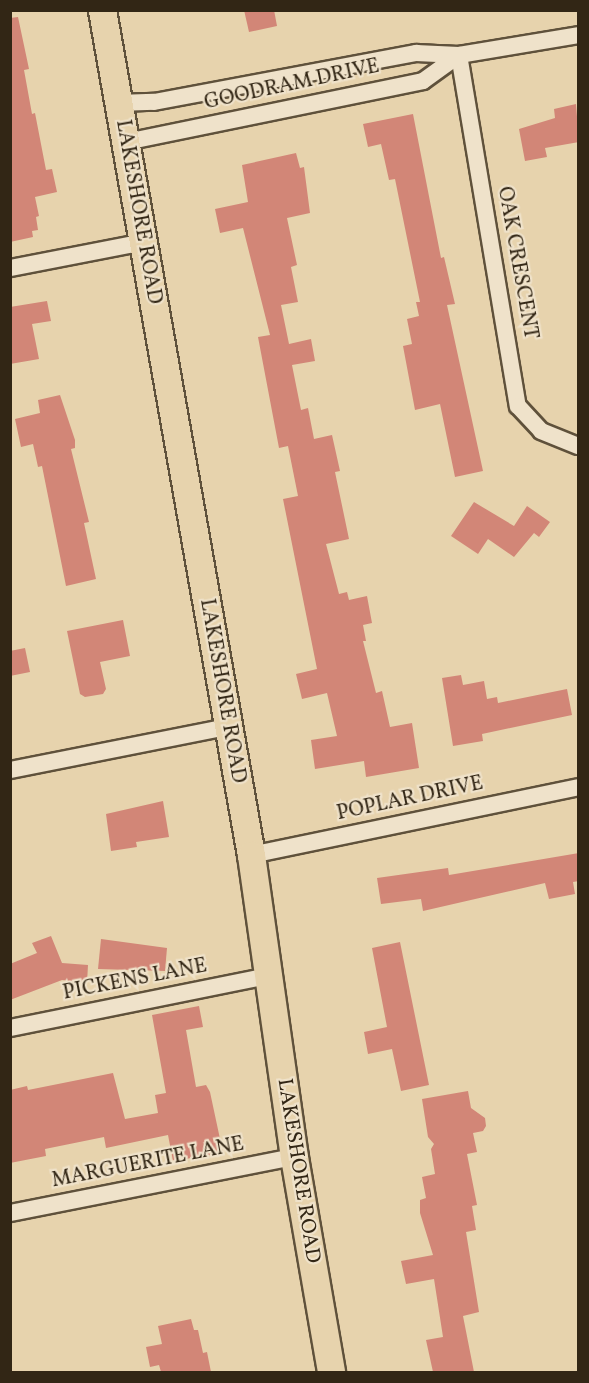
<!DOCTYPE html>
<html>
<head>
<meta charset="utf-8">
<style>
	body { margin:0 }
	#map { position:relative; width:589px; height:1383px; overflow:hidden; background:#e7d3ad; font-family:Vollkorn,serif }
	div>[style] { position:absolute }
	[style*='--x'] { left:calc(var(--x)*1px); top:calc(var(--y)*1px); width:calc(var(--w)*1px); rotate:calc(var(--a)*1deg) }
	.building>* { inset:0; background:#d28677 }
	.roads { filter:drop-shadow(2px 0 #5f513b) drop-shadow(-2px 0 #5f513b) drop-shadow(0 2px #5f513b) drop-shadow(0 -2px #5f513b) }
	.minor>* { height:16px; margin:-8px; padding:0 8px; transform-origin:8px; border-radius:8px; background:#efe2ca }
	.primary>* { height:27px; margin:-13.5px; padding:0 13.5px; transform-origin:13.5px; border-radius:13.5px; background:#e7d3ad }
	span { translate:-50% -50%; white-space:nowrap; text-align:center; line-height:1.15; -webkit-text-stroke:4.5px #efe2ca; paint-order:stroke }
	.street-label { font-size:21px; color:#322615 }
	.frame { position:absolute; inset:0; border:12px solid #322615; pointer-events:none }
</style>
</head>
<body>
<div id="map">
	<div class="building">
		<div style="clip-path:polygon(244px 10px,274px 10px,277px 26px,249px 32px)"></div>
		<div style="clip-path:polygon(18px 17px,29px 69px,24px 70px,32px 114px,35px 113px,46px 170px,52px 169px,57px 192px,35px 197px,39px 216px,36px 217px,38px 230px,32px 231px,33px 237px,10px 242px,10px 18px)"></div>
		<div style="clip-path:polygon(576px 104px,579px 142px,545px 148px,547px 157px,525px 161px,519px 129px,555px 118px,554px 109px)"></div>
		<div style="clip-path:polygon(413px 114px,441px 258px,444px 257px,455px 304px,447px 305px,483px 471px,455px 477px,440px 404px,415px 410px,403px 346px,412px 344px,407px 319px,419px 316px,416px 302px,420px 302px,395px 179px,389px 180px,381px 144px,368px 147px,363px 124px)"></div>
		<div style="clip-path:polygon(296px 153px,300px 168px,304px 167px,310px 213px,287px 218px,297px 265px,291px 267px,298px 302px,281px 305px,289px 344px,311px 339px,315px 361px,292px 365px,301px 410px,308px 408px,314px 439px,332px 435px,340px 471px,335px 472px,349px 539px,326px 544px,339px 594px,347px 592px,349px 600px,367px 596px,372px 623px,363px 625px,366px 641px,363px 641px,376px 693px,382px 691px,390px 727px,412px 723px,419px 768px,366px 777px,364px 761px,315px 769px,311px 740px,337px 736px,327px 693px,302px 699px,296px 674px,317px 669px,283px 499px,298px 496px,288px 446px,279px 448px,258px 337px,270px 335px,243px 228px,220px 233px,215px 209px,248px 202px,242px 165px)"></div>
		<div style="clip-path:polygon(47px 301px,51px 321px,32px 324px,39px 359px,10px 364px,10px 307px)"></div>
		<div style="clip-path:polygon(60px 395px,75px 440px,75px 448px,71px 449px,89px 522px,84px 523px,96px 579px,66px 586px,42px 466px,38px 467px,33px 444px,21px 447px,15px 419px,40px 413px,38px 400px)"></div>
		<div style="clip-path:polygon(474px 502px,514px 526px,527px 506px,550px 522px,539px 537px,534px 533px,514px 557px,488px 539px,478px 554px,451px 536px)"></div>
		<div style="clip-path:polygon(123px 620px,130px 656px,100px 662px,106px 689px,103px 694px,85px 697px,80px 694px,67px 631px)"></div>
		<div style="clip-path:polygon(25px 648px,30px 672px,10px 676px,10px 651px)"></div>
		<div style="clip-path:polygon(461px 675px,463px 685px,484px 681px,487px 699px,497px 697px,498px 703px,567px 689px,572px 715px,482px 734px,483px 741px,453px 746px,442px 678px)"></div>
		<div style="clip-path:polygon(163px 801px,169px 837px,136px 842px,137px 847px,111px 851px,106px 814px)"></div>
		<div style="clip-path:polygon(579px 853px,579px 881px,573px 882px,575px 894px,549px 899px,545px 883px,423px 911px,421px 899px,381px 904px,377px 878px,448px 868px,449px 875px)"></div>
		<div style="clip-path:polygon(51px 936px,62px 963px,88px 965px,87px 983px,62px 980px,10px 1000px,10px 964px,37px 953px,32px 943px)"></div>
		<div style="clip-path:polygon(101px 939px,167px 948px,165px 971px,98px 969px)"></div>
		<div style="clip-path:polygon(400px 942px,429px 1085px,401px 1091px,392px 1049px,368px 1054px,364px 1032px,387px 1027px,372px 948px)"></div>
		<div style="clip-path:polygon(199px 1006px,203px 1027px,186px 1030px,196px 1087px,206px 1085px,210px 1092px,223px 1153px,173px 1161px,168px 1135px,106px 1148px,104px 1137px,45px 1149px,46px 1156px,10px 1163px,10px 1090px,27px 1086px,28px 1090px,113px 1073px,125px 1119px,158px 1113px,155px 1095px,166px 1093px,152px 1015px)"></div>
		<div style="clip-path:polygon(468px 1091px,471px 1108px,485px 1118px,486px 1126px,483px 1131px,473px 1133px,477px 1152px,467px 1154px,477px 1205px,472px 1206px,476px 1230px,466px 1232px,479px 1312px,463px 1316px,474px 1372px,433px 1372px,426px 1340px,443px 1337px,434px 1279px,406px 1284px,401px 1261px,433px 1255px,420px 1213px,420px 1200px,426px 1198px,422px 1177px,435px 1174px,431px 1149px,434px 1144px,428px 1137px,422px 1099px)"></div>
		<div style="clip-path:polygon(191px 1319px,194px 1330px,198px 1330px,203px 1353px,207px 1352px,211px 1372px,161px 1372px,159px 1365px,150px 1367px,146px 1347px,162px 1344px,158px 1326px)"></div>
	</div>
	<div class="roads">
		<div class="minor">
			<div style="--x:459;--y:55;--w:356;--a:80.5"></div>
			<div style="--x:518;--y:406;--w:34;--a:47"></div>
			<div style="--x:541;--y:431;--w:40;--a:22"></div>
			<div style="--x:118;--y:103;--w:36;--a:-2"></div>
			<div style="--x:154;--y:102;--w:267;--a:-10.6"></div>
			<div style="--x:416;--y:53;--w:43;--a:2.7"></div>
			<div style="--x:459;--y:55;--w:121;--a:-9.5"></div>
			<div style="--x:126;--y:142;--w:303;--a:-11.6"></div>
			<div style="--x:423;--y:81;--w:44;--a:-35.8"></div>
			<div style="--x:10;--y:268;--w:136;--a:-11"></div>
			<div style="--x:10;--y:770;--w:221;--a:-11.2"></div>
			<div style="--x:251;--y:855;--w:334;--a:-11.7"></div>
			<div style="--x:10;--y:1028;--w:264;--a:-11.4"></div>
			<div style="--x:10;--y:1213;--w:289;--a:-11.2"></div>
		</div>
		<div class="primary">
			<div style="--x:102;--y:10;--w:858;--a:80"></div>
			<div style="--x:251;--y:855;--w:305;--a:81.9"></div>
			<div style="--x:294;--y:1157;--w:218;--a:80.2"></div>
		</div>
	</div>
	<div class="street-label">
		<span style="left:292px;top:85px;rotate:-12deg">GOODRAM DRIVE</span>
		<span style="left:138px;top:212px;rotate:80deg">LAKESHORE ROAD</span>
		<span style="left:517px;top:263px;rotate:80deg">OAK CRESCENT</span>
		<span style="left:222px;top:691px;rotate:80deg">LAKESHORE ROAD</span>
		<span style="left:410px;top:799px;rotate:-12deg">POPLAR DRIVE</span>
		<span style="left:135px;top:980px;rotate:-11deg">PICKENS LANE</span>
		<span style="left:148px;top:1163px;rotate:-11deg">MARGUERITE LANE</span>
		<span style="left:298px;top:1171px;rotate:81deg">LAKESHORE ROAD</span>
	</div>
	<div class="frame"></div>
</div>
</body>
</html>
